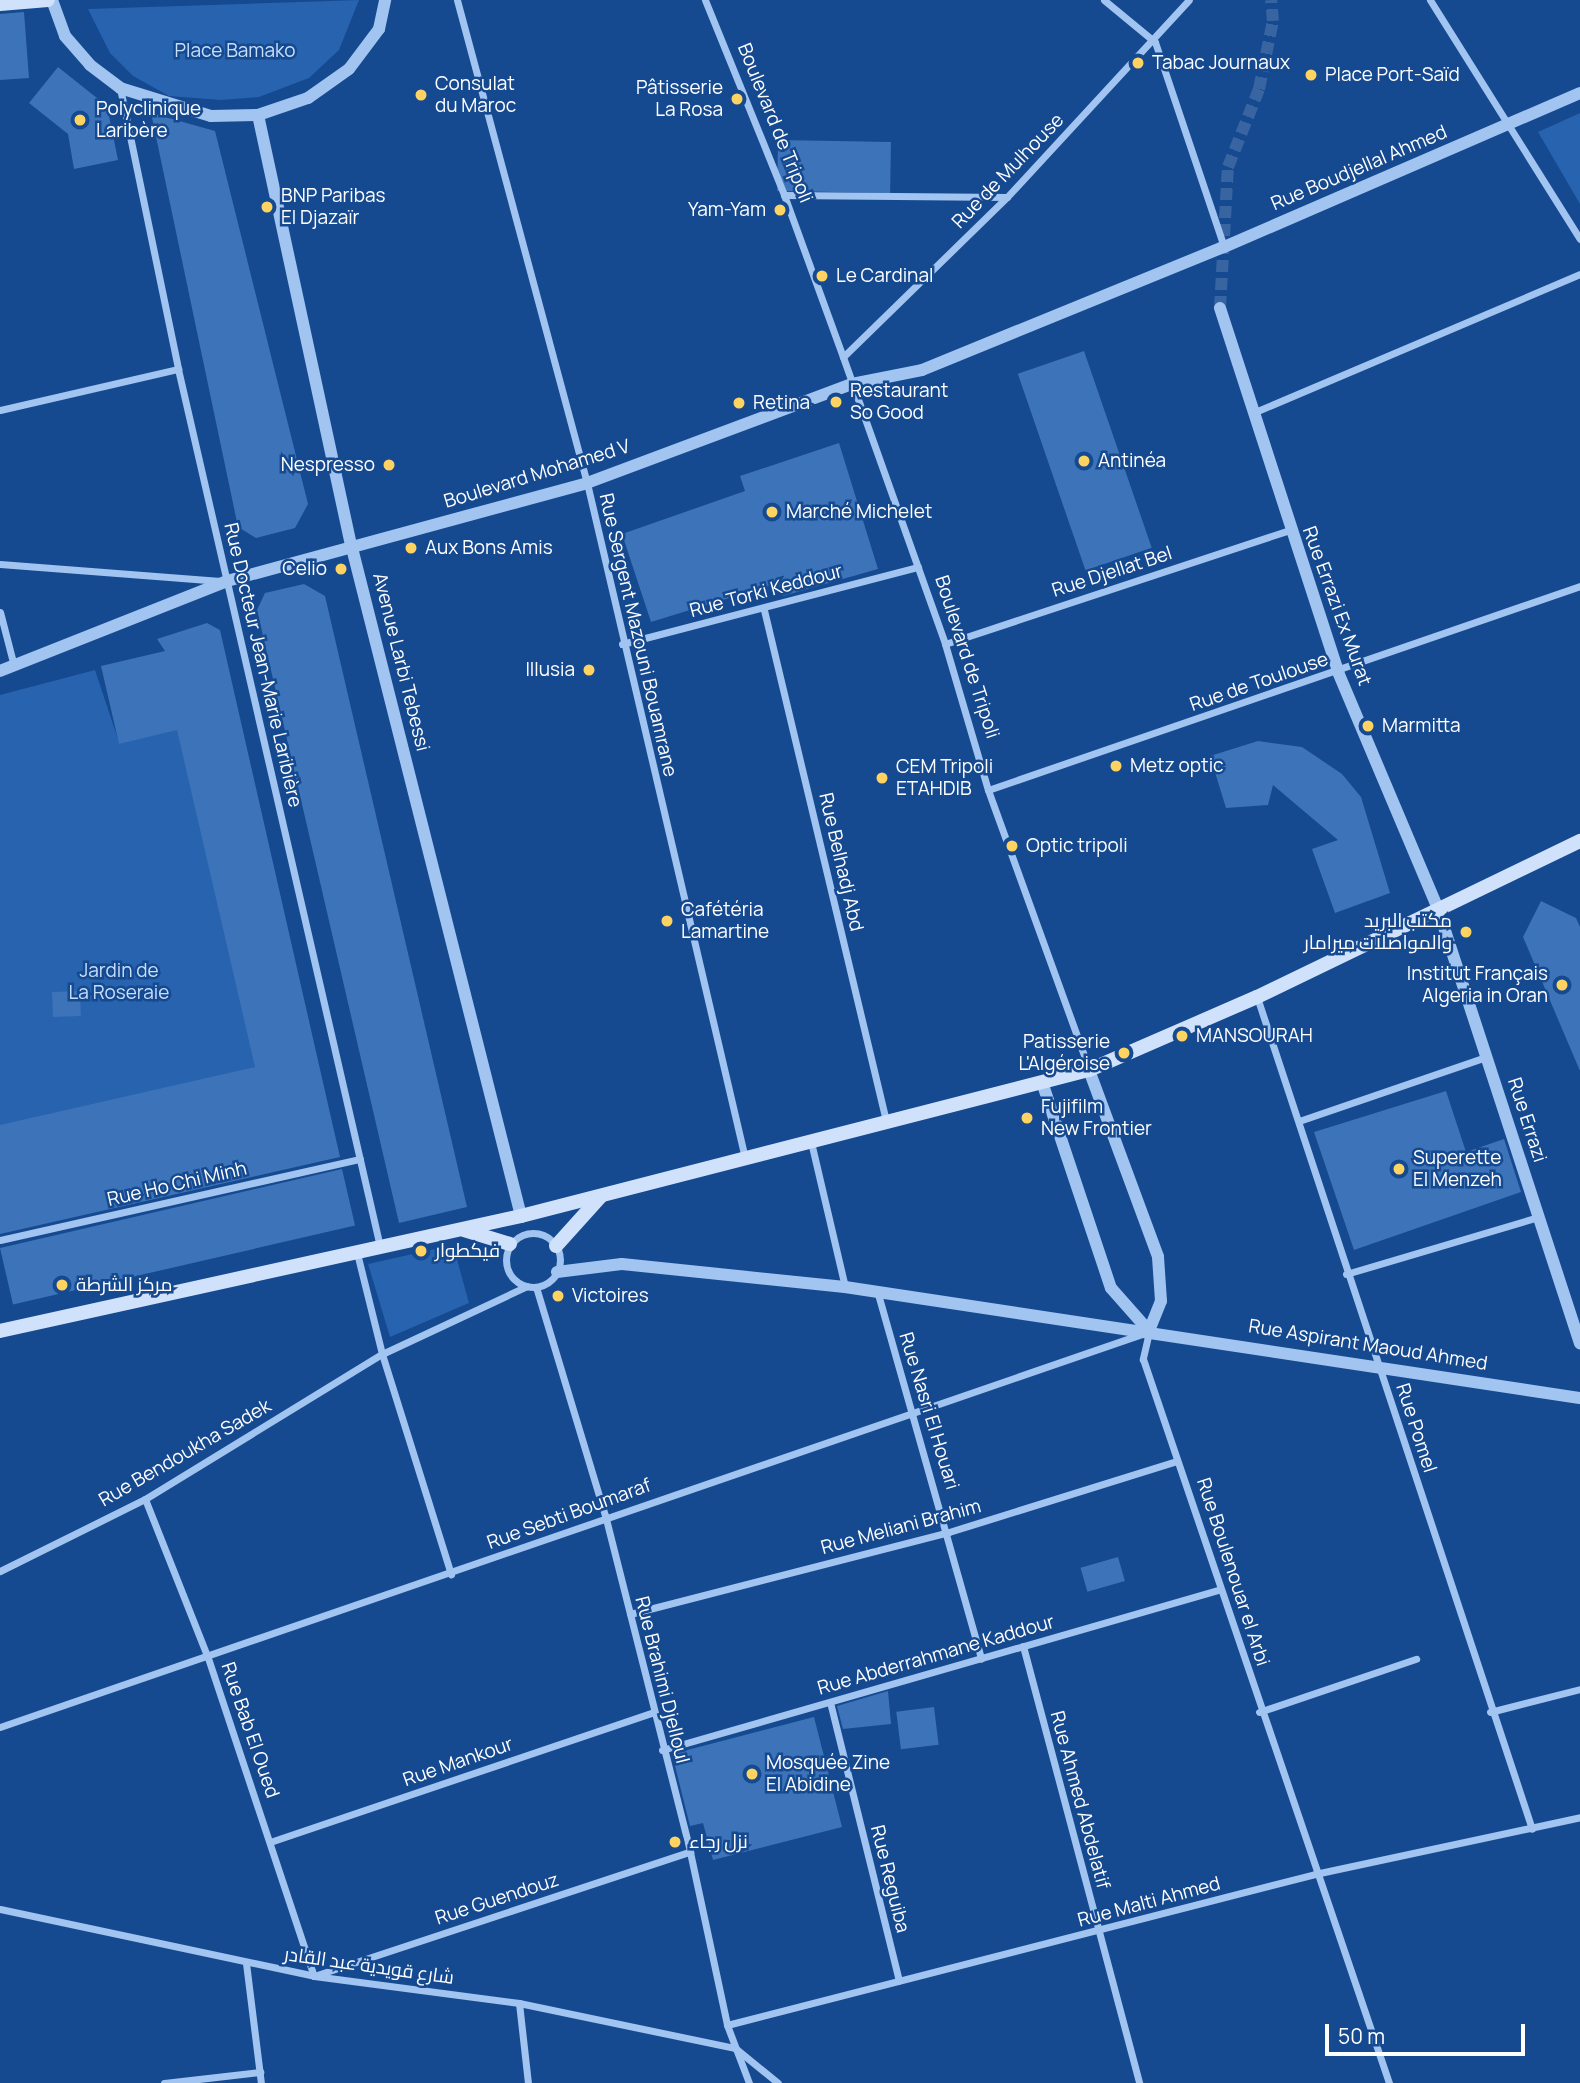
<!DOCTYPE html>
<html>
<head>
<meta charset="utf-8">
<style>
	body { margin:0 }
	#map { position:relative; width:1580px; height:2083px; overflow:hidden; background:#154990; font-family:Manrope,Cairo,sans-serif }
	div>[style] { position:absolute }
	[style*='--x'] { left:calc(var(--x)*1px); top:calc(var(--y)*1px); width:calc(var(--w)*1px); rotate:calc(var(--a)*1deg) }
	.green>* { inset:0; background:#2763af }
	.building>* { inset:0; background:#3d73b9; transform-origin:0 0 }
	.tertiary-tunnel>* { height:12px; margin-top:-6px; transform-origin:0; background:repeating-linear-gradient(90deg,#3864a1 0 12px,transparent 0 18px) }
	.minor>* { height:7px; margin:-3.5px; padding:0 3.5px; transform-origin:3.5px; border-radius:3.5px; background:#a1c4f1 }
	.minor>.ring { margin:-3.5px; padding:0; box-sizing:content-box; background:none; border:7px solid #a1c4f1; border-radius:50% }
	.tertiary>* { height:12px; margin:-6px; padding:0 6px; transform-origin:6px; border-radius:6px; background:#a1c4f1 }
	.secondary>* { height:14px; margin:-7px; padding:0 7px; transform-origin:7px; border-radius:7px; background:#d0e2fb }
	.dots>* { width:19px; height:19px; translate:-50% -50%; box-sizing:border-box; border:4px solid #154990; border-radius:50% }
	span { translate:-50% -50%; white-space:nowrap; text-align:center; line-height:1.15; -webkit-text-stroke:5px #154990; paint-order:stroke }
	.park-label { font-size:19px; color:#c8dffc }
	.poi-label { font-size:19px; color:#fff }
	.left { translate:0 -50%; text-align:left }
	.right { translate:-100% -50%; text-align:right }
	.street-label { font-size:19px; color:#fff }
	.scale { position:absolute; left:1325px; top:2024px; width:200px; height:32px; box-sizing:border-box; border:4px solid #fff; border-top:0; padding-left:9px; font-size:21px; line-height:24px; white-space:nowrap; color:#fff; -webkit-text-stroke:5px #154990; paint-order:stroke }
</style>
</head>
<body>
<div id="map">
	<div class="green">
		<div style="clip-path:polygon(359px 0,339px 50px,309px 78px,259px 97px,221px 100px,169px 96px,133px 76px,110px 53px,88px 9px)"></div>
		<div style="clip-path:polygon(1580px 113px,1580px 204px,1538px 132px)"></div>
		<div style="clip-path:polygon(95px 670px,119px 742px,182px 723px,262px 1072px,0 1130px,0 695px)"></div>
		<div style="clip-path:polygon(453px 1245px,469px 1303px,390px 1337px,368px 1264px)"></div>
	</div>
	<div class="building">
		<div style="clip-path:polygon(24px 12px,29px 78px,0 80px,0 14px)"></div>
		<div style="clip-path:polygon(58px 67px,107px 106px,118px 160px,74px 169px,68px 134px,29px 103px)"></div>
		<div style="clip-path:polygon(151px 113px,215px 131px,308px 504px,295px 528px,256px 538px,238px 527px)"></div>
		<div style="left:778px;top:140px;width:113px;height:51px;rotate:1deg"></div>
		<div style="left:1084px;top:351px;width:208px;height:70px;rotate:71deg"></div>
		<div style="clip-path:polygon(839px 443px,878px 569px,783px 596px,778px 583px,651px 622px,622px 534px,745px 491px,740px 476px)"></div>
		<div style="clip-path:polygon(304px 584px,325px 596px,467px 1207px,399px 1223px,257px 610px,265px 593px)"></div>
		<div style="clip-path:polygon(207px 623px,220px 630px,340px 1157px,0 1234px,0 1125px,255px 1067px,177px 730px,119px 744px,101px 666px,165px 651px,157px 639px)"></div>
		<div style="clip-path:polygon(1258px 741px,1302px 747px,1342px 774px,1361px 797px,1390px 893px,1335px 913px,1312px 849px,1338px 840px,1273px 785px,1268px 805px,1226px 808px,1210px 756px)"></div>
		<div style="clip-path:polygon(1541px 901px,1576px 918px,1580px 927px,1580px 1071px,1523px 937px)"></div>
		<div style="left:80px;top:991px;width:25px;height:28px;rotate:88deg"></div>
		<div style="clip-path:polygon(1446px 1091px,1466px 1152px,1504px 1139px,1521px 1192px,1354px 1250px,1314px 1132px)"></div>
		<div style="left:342px;top:1169px;width:58px;height:351px;rotate:77deg"></div>
		<div style="left:1118px;top:1557px;width:25px;height:39px;rotate:74deg"></div>
		<div style="clip-path:polygon(888px 1691px,891px 1724px,843px 1729px,837px 1706px)"></div>
		<div style="left:934px;top:1707px;width:38px;height:38px;rotate:83deg"></div>
		<div style="clip-path:polygon(814px 1717px,842px 1827px,713px 1860px,703px 1823px,690px 1826px,672px 1754px)"></div>
	</div>
	<div class="tertiary-tunnel">
		<div style="--x:1220;--y:308;--w:141;--a:-86.8"></div>
		<div style="--x:1228;--y:167;--w:84;--a:-68.3"></div>
		<div style="--x:1259;--y:89;--w:69;--a:-78.4"></div>
		<div style="--x:1273;--y:21;--w:21;--a:-95"></div>
	</div>
	<div class="minor">
		<div style="--x:457;--y:0;--w:500;--a:74.94"></div>
		<div style="--x:587;--y:483;--w:693;--a:76.83"></div>
		<div style="--x:705;--y:0;--w:210;--a:67.9"></div>
		<div style="--x:784;--y:195;--w:172;--a:70"></div>
		<div style="--x:843;--y:357;--w:305;--a:70.4"></div>
		<div style="--x:945;--y:644;--w:152;--a:73.6"></div>
		<div style="--x:988;--y:790;--w:297;--a:70.1"></div>
		<div style="--x:1104;--y:0;--w:66;--a:39.5"></div>
		<div style="--x:1155;--y:42;--w:216;--a:71.4"></div>
		<div style="--x:1430;--y:0;--w:282;--a:57.9"></div>
		<div style="--x:120;--y:88;--w:287;--a:78.3"></div>
		<div style="--x:178;--y:369;--w:901;--a:77.04"></div>
		<div style="--x:784;--y:195;--w:223;--a:0.5"></div>
		<div style="--x:843;--y:357;--w:229;--a:-44.3"></div>
		<div style="--x:1007;--y:197;--w:268;--a:-47.3"></div>
		<div style="--x:0;--y:410;--w:183;--a:-13"></div>
		<div style="--x:1255;--y:412;--w:353;--a:-23"></div>
		<div style="--x:0;--y:564;--w:221;--a:4.4"></div>
		<div style="--x:764;--y:610;--w:525;--a:76.57"></div>
		<div style="--x:0;--y:612;--w:56;--a:75.5"></div>
		<div style="--x:622;--y:644;--w:306;--a:-14.6"></div>
		<div style="--x:945;--y:644;--w:362;--a:-18.3"></div>
		<div style="--x:988;--y:790;--w:626;--a:-19.01"></div>
		<div style="--x:1257;--y:997;--w:876;--a:71.71"></div>
		<div style="--x:1299;--y:1121;--w:198;--a:-18.9"></div>
		<div style="--x:811;--y:1142;--w:149;--a:76.8"></div>
		<div class="ring" style="left:506px;top:1233px;width:47px;height:47px"></div>
		<div style="--x:0;--y:1240;--w:369;--a:-12.7"></div>
		<div style="--x:357;--y:1253;--w:104;--a:76.1"></div>
		<div style="--x:382;--y:1354;--w:231;--a:72.6"></div>
		<div style="--x:1346;--y:1274;--w:201;--a:-16.5"></div>
		<div style="--x:536;--y:1287;--w:238;--a:73.2"></div>
		<div style="--x:605;--y:1515;--w:348;--a:75.8"></div>
		<div style="--x:690;--y:1852;--w:177;--a:77.9"></div>
		<div style="--x:727;--y:2025;--w:62;--a:69.2"></div>
		<div style="--x:878;--y:1294;--w:379;--a:74.2"></div>
		<div style="--x:1149;--y:1332;--w:28;--a:103"></div>
		<div style="--x:1143;--y:1359;--w:765;--a:71.23"></div>
		<div style="--x:145;--y:1499;--w:171;--a:68.4"></div>
		<div style="--x:208;--y:1658;--w:335;--a:71.6"></div>
		<div style="--x:314;--y:1976;--w:396;--a:-18.3"></div>
		<div style="--x:0;--y:1571;--w:162;--a:-26.4"></div>
		<div style="--x:145;--y:1499;--w:278;--a:-31.5"></div>
		<div style="--x:382;--y:1354;--w:160;--a:-25.1"></div>
		<div style="--x:630;--y:1614;--w:329;--a:-14.4"></div>
		<div style="--x:949;--y:1532;--w:239;--a:-17.3"></div>
		<div style="--x:1023;--y:1646;--w:452;--a:75.1"></div>
		<div style="--x:830;--y:1702;--w:287;--a:76.1"></div>
		<div style="--x:1259;--y:1712;--w:166;--a:-18.7"></div>
		<div style="--x:1490;--y:1712;--w:93;--a:-14.3"></div>
		<div style="--x:0;--y:1727;--w:1208;--a:-18.99"></div>
		<div style="--x:662;--y:1750;--w:579;--a:-16.05"></div>
		<div style="--x:273;--y:1841;--w:402;--a:-18.7"></div>
		<div style="--x:0;--y:1909;--w:321;--a:12"></div>
		<div style="--x:314;--y:1976;--w:207;--a:7.5"></div>
		<div style="--x:519;--y:2003;--w:221;--a:11.8"></div>
		<div style="--x:735;--y:2048;--w:55;--a:39.1"></div>
		<div style="--x:246;--y:1963;--w:121;--a:82.9"></div>
		<div style="--x:519;--y:2003;--w:81;--a:83.6"></div>
		<div style="--x:727;--y:2025;--w:607;--a:-14.4"></div>
		<div style="--x:1315;--y:1874;--w:271;--a:-12.1"></div>
		<div style="--x:164;--y:2083;--w:97;--a:-6.5"></div>
	</div>
	<div class="tertiary">
		<div style="--x:52;--y:0;--w:38;--a:70"></div>
		<div style="--x:65;--y:36;--w:38;--a:49"></div>
		<div style="--x:90;--y:65;--w:38;--a:37"></div>
		<div style="--x:120;--y:88;--w:95;--a:17.1"></div>
		<div style="--x:211;--y:116;--w:47;--a:-1.2"></div>
		<div style="--x:258;--y:115;--w:53;--a:-18.8"></div>
		<div style="--x:308;--y:98;--w:50;--a:-35.3"></div>
		<div style="--x:349;--y:69;--w:50;--a:-53.1"></div>
		<div style="--x:379;--y:29;--w:30;--a:-78"></div>
		<div style="--x:258;--y:115;--w:443;--a:77.8"></div>
		<div style="--x:352;--y:548;--w:689;--a:75.8"></div>
		<div style="--x:1220;--y:308;--w:383;--a:72"></div>
		<div style="--x:1338;--y:672;--w:257;--a:67.1"></div>
		<div style="--x:1438;--y:909;--w:457;--a:71.9"></div>
		<div style="--x:0;--y:671;--w:244;--a:-21.6"></div>
		<div style="--x:227;--y:581;--w:373;--a:-15.2"></div>
		<div style="--x:587;--y:483;--w:283;--a:-20.5"></div>
		<div style="--x:852;--y:384;--w:71;--a:-11.3"></div>
		<div style="--x:922;--y:370;--w:326;--a:-22.2"></div>
		<div style="--x:1224;--y:247;--w:388;--a:-23.4"></div>
		<div style="--x:1089;--y:1070;--w:199;--a:69.7"></div>
		<div style="--x:1158;--y:1257;--w:44;--a:86.1"></div>
		<div style="--x:1161;--y:1301;--w:32;--a:112"></div>
		<div style="--x:1042;--y:1082;--w:217;--a:71.5"></div>
		<div style="--x:1111;--y:1288;--w:57;--a:48.5"></div>
		<div style="--x:557;--y:1272;--w:65;--a:-7"></div>
		<div style="--x:622;--y:1264;--w:224;--a:5.9"></div>
		<div style="--x:845;--y:1287;--w:743;--a:8.59"></div>
	</div>
	<div class="secondary">
		<div style="--x:0;--y:4;--w:48;--a:-4.8"></div>
		<div style="--x:464;--y:1230;--w:48;--a:16.9"></div>
		<div style="--x:556;--y:1246;--w:67;--a:-48"></div>
		<div style="--x:0;--y:1331;--w:534;--a:-12.45"></div>
		<div style="--x:521;--y:1216;--w:586;--a:-14.42"></div>
		<div style="--x:1089;--y:1070;--w:183;--a:-23.5"></div>
		<div style="--x:1257;--y:997;--w:359;--a:-25.8"></div>
	</div>
	<div class="dots">
		<div style="left:1138px;top:63px;background:#ffd361"></div>
		<div style="left:1311px;top:75px;background:#ffd361"></div>
		<div style="left:421px;top:95px;background:#ffd361"></div>
		<div style="left:737px;top:99px;background:#ffd361"></div>
		<div style="left:80px;top:120px;background:#ffd361"></div>
		<div style="left:267px;top:207px;background:#ffd361"></div>
		<div style="left:780px;top:210px;background:#ffd361"></div>
		<div style="left:822px;top:276px;background:#ffd361"></div>
		<div style="left:836px;top:402px;background:#ffd361"></div>
		<div style="left:739px;top:403px;background:#ffd361"></div>
		<div style="left:1084px;top:461px;background:#ffd361"></div>
		<div style="left:389px;top:465px;background:#ffd361"></div>
		<div style="left:772px;top:512px;background:#ffd361"></div>
		<div style="left:411px;top:548px;background:#ffd361"></div>
		<div style="left:341px;top:569px;background:#ffd361"></div>
		<div style="left:589px;top:670px;background:#ffd361"></div>
		<div style="left:1368px;top:726px;background:#ffd361"></div>
		<div style="left:1116px;top:766px;background:#ffd361"></div>
		<div style="left:882px;top:778px;background:#ffd361"></div>
		<div style="left:1012px;top:846px;background:#ffd361"></div>
		<div style="left:667px;top:921px;background:#ffd361"></div>
		<div style="left:1466px;top:932px;background:#ffd361"></div>
		<div style="left:1562px;top:985px;background:#ffd361"></div>
		<div style="left:1182px;top:1036px;background:#ffd361"></div>
		<div style="left:1124px;top:1053px;background:#ffd361"></div>
		<div style="left:1027px;top:1118px;background:#ffd361"></div>
		<div style="left:1399px;top:1169px;background:#ffd361"></div>
		<div style="left:421px;top:1251px;background:#ffd361"></div>
		<div style="left:62px;top:1285px;background:#ffd361"></div>
		<div style="left:558px;top:1296px;background:#ffd361"></div>
		<div style="left:752px;top:1774px;background:#ffd361"></div>
		<div style="left:675px;top:1842px;background:#ffd361"></div>
	</div>
	<div class="park-label">
		<span style="left:235px;top:51px">Place Bamako</span>
		<span style="left:119px;top:982px">Jardin de<br>La Roseraie</span>
	</div>
	<div class="poi-label">
		<span class="left" style="left:1152px;top:63px">Tabac Journaux</span>
		<span class="left" style="left:1325px;top:75px">Place Port-Saïd</span>
		<span class="left" style="left:435px;top:95px">Consulat<br>du Maroc</span>
		<span class="right" style="left:723px;top:99px">Pâtisserie<br>La Rosa</span>
		<span class="left" style="left:96px;top:120px">Polyclinique<br>Laribère</span>
		<span class="left" style="left:281px;top:207px">BNP Paribas<br>El Djazaïr</span>
		<span class="right" style="left:766px;top:210px">Yam-Yam</span>
		<span class="left" style="left:836px;top:276px">Le Cardinal</span>
		<span class="left" style="left:850px;top:402px">Restaurant<br>So Good</span>
		<span class="left" style="left:753px;top:403px">Retina</span>
		<span class="left" style="left:1098px;top:461px">Antinéa</span>
		<span class="right" style="left:375px;top:465px">Nespresso</span>
		<span class="left" style="left:786px;top:512px">Marché Michelet</span>
		<span class="left" style="left:425px;top:548px">Aux Bons Amis</span>
		<span class="right" style="left:327px;top:569px">Celio</span>
		<span class="right" style="left:575px;top:670px">Illusia</span>
		<span class="left" style="left:1382px;top:726px">Marmitta</span>
		<span class="left" style="left:1130px;top:766px">Metz optic</span>
		<span class="left" style="left:896px;top:778px">CEM Tripoli<br>ETAHDIB</span>
		<span class="left" style="left:1026px;top:846px">Optic tripoli</span>
		<span class="left" style="left:681px;top:921px">Cafétéria<br>Lamartine</span>
		<span class="right" style="left:1452px;top:932px">مكتب البريد<br>والمواصلات ميرامار</span>
		<span class="right" style="left:1548px;top:985px">Institut Français<br>Algeria in Oran</span>
		<span class="left" style="left:1196px;top:1036px">MANSOURAH</span>
		<span class="right" style="left:1110px;top:1053px">Patisserie<br>L'Algéroise</span>
		<span class="left" style="left:1041px;top:1118px">Fujifilm<br>New Frontier</span>
		<span class="left" style="left:1413px;top:1169px">Superette<br>El Menzeh</span>
		<span class="left" style="left:435px;top:1251px">فيكطوار</span>
		<span class="left" style="left:76px;top:1285px">مركز الشرطة</span>
		<span class="left" style="left:572px;top:1296px">Victoires</span>
		<span class="left" style="left:766px;top:1774px">Mosquée Zine<br>El Abidine</span>
		<span class="left" style="left:689px;top:1842px">نزل رجاء</span>
	</div>
	<div class="street-label">
		<span style="left:775px;top:123px;rotate:68deg">Boulevard de Tripoli</span>
		<span style="left:1359px;top:168px;rotate:-23deg">Rue Boudjellal Ahmed</span>
		<span style="left:1008px;top:171px;rotate:-46deg">Rue de Mulhouse</span>
		<span style="left:537px;top:474px;rotate:-17deg">Boulevard Mohamed V</span>
		<span style="left:1112px;top:572px;rotate:-18deg">Rue Djellat Bel</span>
		<span style="left:766px;top:591px;rotate:-15deg">Rue Torki Keddour</span>
		<span style="left:1337px;top:606px;rotate:70deg">Rue Errazi Ex Murat</span>
		<span style="left:638px;top:635px;rotate:77deg">Rue Sergent Mazouni Bouamrane</span>
		<span style="left:967px;top:657px;rotate:72deg">Boulevard de Tripoli</span>
		<span style="left:401px;top:662px;rotate:76deg">Avenue Larbi Tebessi</span>
		<span style="left:263px;top:665px;rotate:77deg">Rue Docteur Jean-Marie Laribière</span>
		<span style="left:1259px;top:682px;rotate:-19deg">Rue de Toulouse</span>
		<span style="left:841px;top:862px;rotate:77deg">Rue Belhadj Abd</span>
		<span style="left:1527px;top:1120px;rotate:72deg">Rue Errazi</span>
		<span style="left:177px;top:1184px;rotate:-13deg">Rue Ho Chi Minh</span>
		<span style="left:1368px;top:1345px;rotate:9deg">Rue Aspirant Maoud Ahmed</span>
		<span style="left:929px;top:1411px;rotate:73deg">Rue Nasri El Houari</span>
		<span style="left:1416px;top:1428px;rotate:72deg">Rue Pomel</span>
		<span style="left:185px;top:1453px;rotate:-30deg">Rue Bendoukha Sadek</span>
		<span style="left:569px;top:1514px;rotate:-20deg">Rue Sebti Boumaraf</span>
		<span style="left:901px;top:1527px;rotate:-15deg">Rue Meliani Brahim</span>
		<span style="left:1233px;top:1572px;rotate:72deg">Rue Boulenouar el Arbi</span>
		<span style="left:936px;top:1655px;rotate:-16deg">Rue Abderrahmane Kaddour</span>
		<span style="left:662px;top:1680px;rotate:76deg">Rue Brahimi Djelloul</span>
		<span style="left:250px;top:1730px;rotate:71deg">Rue Bab El Oued</span>
		<span style="left:458px;top:1762px;rotate:-19deg">Rue Mankour</span>
		<span style="left:1080px;top:1800px;rotate:75deg">Rue Ahmed Abdelatif</span>
		<span style="left:890px;top:1879px;rotate:76deg">Rue Reguiba</span>
		<span style="left:497px;top:1899px;rotate:-18deg">Rue Guendouz</span>
		<span style="left:1149px;top:1902px;rotate:-15deg">Rue Malti Ahmed</span>
		<span style="left:369px;top:1966px;rotate:8deg">شارع قويدية عبد القادر</span>
	</div>
	<div class="scale">50 m</div>
</div>
</body>
</html>
